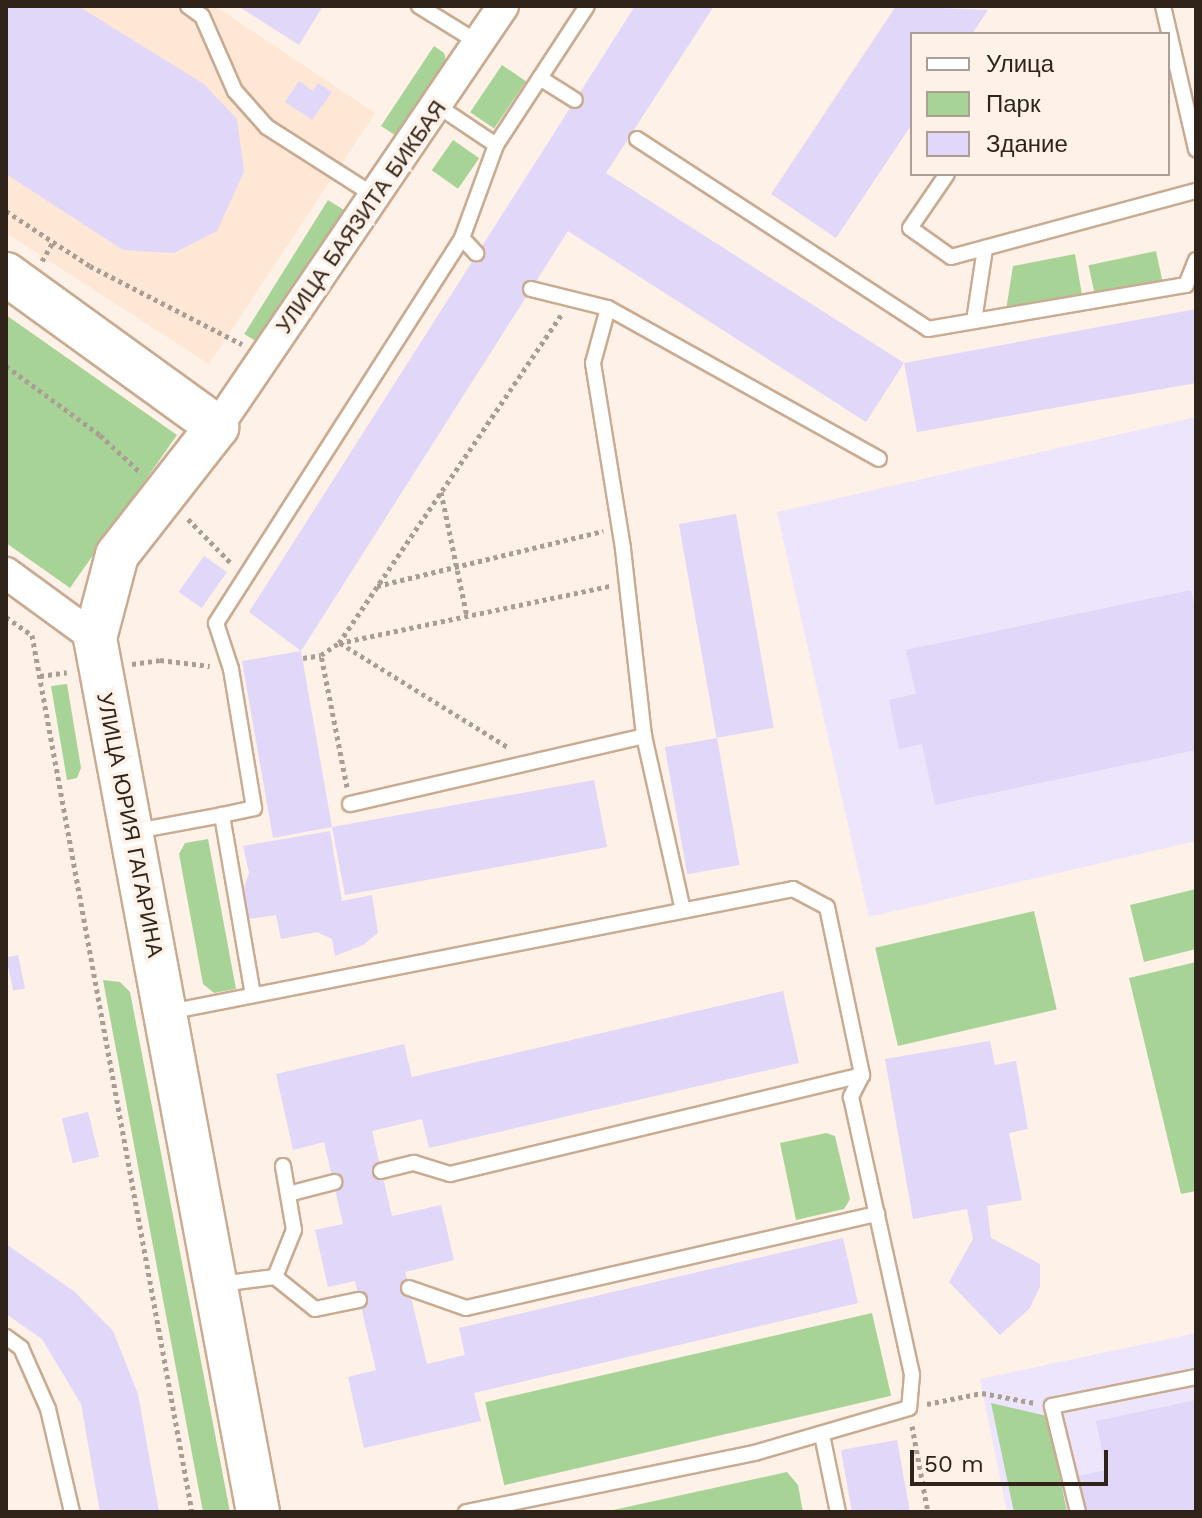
<!DOCTYPE html>
<html>
<head>
<meta charset="utf-8">
<style>
	body { margin:0 }
	#map { position:relative; width:1202px; height:1518px; overflow:hidden; background:#fef1e7; font-family:"Work Sans",sans-serif }
	div>[style] { position:absolute }
	[style*='--x'] { left:calc(var(--x)*1px); top:calc(var(--y)*1px); width:calc(var(--w)*1px); rotate:calc(var(--a)*1deg) }
	.built>* { inset:0; background:#fee7d4 }
	.education>* { inset:0; background:#ede5fb }
	.green>* { inset:0; background:#a8d396; transform-origin:0 0 }
	.building>* { inset:0; background:#e0d7f9; transform-origin:0 0 }
	.path>* { height:5px; margin-top:-2.5px; transform-origin:0; background:repeating-linear-gradient(90deg,#aa9e94 0 4px,transparent 0 8px) }
	.roads { filter:drop-shadow(2px 0 #c9ab92) drop-shadow(-2px 0 #c9ab92) drop-shadow(0 2px #c9ab92) drop-shadow(0 -2px #c9ab92) }
	.lane>* { height:14px; margin:-7px; padding:0 7px; transform-origin:7px; border-radius:7px; background:#fff }
	.street>* { height:30px; margin:-15px; padding:0 15px; transform-origin:15px; border-radius:15px; background:#fff }
	.secondary>* { height:42px; margin:-21px; padding:0 21px; transform-origin:21px; border-radius:21px; background:#fff }
	span { translate:-50% -50%; white-space:nowrap; text-align:center; line-height:1.15; -webkit-text-stroke:7px #fef1e7; paint-order:stroke }
	.street-label { font-size:22px; color:#30241a }
	.frame { position:absolute; inset:0; border:8px solid #30241a; pointer-events:none }
	.legend { position:absolute; left:910px; top:32px; width:260px; height:144px; box-sizing:border-box; background:#fef1e7; border:2px solid #ac9f95; margin:0; padding:10px 14px; list-style:none; font-size:24px; color:#30241a }
	.legend li { display:flex; align-items:center; gap:16px; height:40px }
	.legend b { width:40px; border:2px solid #ac9f95 }
	.scale { position:absolute; left:910px; top:1450px; width:198px; height:36px; box-sizing:border-box; border:4px solid #30241a; border-top:0; padding-left:10px; font-size:24px; line-height:28px; white-space:nowrap; color:#30241a; -webkit-text-stroke:6px #fef1e7; paint-order:stroke }
</style>
</head>
<body>
<div id="map">
	<div class="built">
		<div style="clip-path:polygon(6px 6px,215px 6px,375px 113px,209px 364px,6px 233px)"></div>
	</div>
	<div class="education">
		<div style="clip-path:polygon(1196px 417px,1196px 841px,869px 917px,777px 512px)"></div>
		<div style="clip-path:polygon(1196px 1333px,1196px 1512px,1007px 1512px,980px 1379px)"></div>
	</div>
	<div class="green">
		<div style="clip-path:polygon(434px 46px,444px 53px,448px 68px,401px 139px,381px 126px)"></div>
		<div style="left:502px;top:65px;width:29px;height:57px;rotate:34deg"></div>
		<div style="left:453px;top:140px;width:32px;height:37px;rotate:35deg"></div>
		<div style="left:328px;top:200px;width:22px;height:158px;rotate:32deg"></div>
		<div style="left:1156px;top:251px;width:33px;height:69px;rotate:78deg"></div>
		<div style="clip-path:polygon(1075px 254px,1082px 295px,1006px 310px,1013px 266px)"></div>
		<div style="clip-path:polygon(6px 315px,177px 435px,70px 588px,6px 543px)"></div>
		<div style="clip-path:polygon(67px 684px,81px 768px,77px 778px,67px 780px,51px 686px)"></div>
		<div style="clip-path:polygon(208px 839px,236px 989px,214px 993px,203px 984px,179px 854px,185px 843px)"></div>
		<div style="clip-path:polygon(1196px 889px,1196px 949px,1144px 962px,1130px 905px)"></div>
		<div style="left:1034px;top:911px;width:101px;height:163px;rotate:77deg"></div>
		<div style="clip-path:polygon(1196px 962px,1196px 1191px,1181px 1194px,1129px 978px)"></div>
		<div style="clip-path:polygon(103px 980px,120px 982px,130px 992px,230px 1512px,203px 1512px)"></div>
		<div style="clip-path:polygon(826px 1133px,835px 1136px,850px 1199px,844px 1209px,796px 1220px,780px 1143px)"></div>
		<div style="left:872px;top:1313px;width:85px;height:397px;rotate:77deg"></div>
		<div style="clip-path:polygon(991px 1403px,1047px 1416px,1067px 1512px,1014px 1512px)"></div>
		<div style="clip-path:polygon(787px 1472px,798px 1485px,803px 1512px,604px 1512px)"></div>
	</div>
	<div class="building">
		<div style="clip-path:polygon(6px 6px,78px 6px,204px 84px,237px 119px,244px 172px,217px 231px,174px 253px,123px 250px,6px 174px)"></div>
		<div style="clip-path:polygon(238px 6px,323px 6px,299px 45px)"></div>
		<div style="clip-path:polygon(635px 6px,714px 6px,606px 173px,904px 363px,1196px 309px,1196px 383px,917px 432px,904px 363px,866px 422px,568px 231px,301px 651px,332px 827px,594px 780px,607px 847px,345px 895px,332px 827px,273px 838px,242px 661px,301px 651px,249px 612px)"></div>
		<div style="clip-path:polygon(896px 6px,988px 10px,972px 34px,912px 34px,912px 124px,836px 238px,771px 194px)"></div>
		<div style="clip-path:polygon(299px 81px,313px 91px,318px 83px,332px 92px,312px 120px,285px 102px)"></div>
		<div style="left:736px;top:514px;width:217px;height:58px;rotate:80deg"></div>
		<div style="left:204px;top:556px;width:28px;height:44px;rotate:35deg"></div>
		<div style="clip-path:polygon(1191px 590px,1196px 614px,1196px 750px,935px 805px,922px 744px,899px 749px,889px 700px,916px 694px,906px 650px)"></div>
		<div style="left:717px;top:738px;width:129px;height:53px;rotate:80deg"></div>
		<div style="clip-path:polygon(330px 831px,342px 901px,372px 895px,378px 933px,363px 945px,335px 956px,332px 939px,317px 932px,281px 939px,276px 915px,248px 919px,242px 893px,249px 873px,243px 846px)"></div>
		<div style="left:18px;top:955px;width:34px;height:12px;rotate:78deg"></div>
		<div style="clip-path:polygon(783px 991px,799px 1063px,429px 1148px,422px 1119px,372px 1131px,392px 1216px,441px 1205px,454px 1260px,405px 1272px,427px 1364px,465px 1355px,459px 1328px,843px 1238px,858px 1303px,474px 1393px,481px 1421px,364px 1448px,348px 1377px,376px 1370px,355px 1281px,328px 1287px,315px 1230px,343px 1224px,324px 1142px,293px 1150px,276px 1074px,404px 1044px,412px 1077px)"></div>
		<div style="clip-path:polygon(990px 1041px,995px 1065px,1016px 1061px,1028px 1129px,1009px 1133px,1022px 1200px,987px 1206px,991px 1238px,1040px 1264px,1040px 1287px,1029px 1309px,1000px 1335px,949px 1282px,973px 1239px,967px 1209px,913px 1219px,885px 1059px)"></div>
		<div style="left:88px;top:1112px;width:46px;height:27px;rotate:76deg"></div>
		<div style="clip-path:polygon(6px 1244px,75px 1292px,113px 1331px,138px 1394px,159px 1512px,100px 1512px,81px 1404px,42px 1339px,6px 1314px)"></div>
		<div style="clip-path:polygon(1196px 1400px,1196px 1512px,1086px 1512px,1078px 1476px,1106px 1470px,1096px 1421px)"></div>
		<div style="clip-path:polygon(897px 1440px,910px 1512px,852px 1512px,841px 1450px)"></div>
	</div>
	<div class="path">
		<div style="--x:6;--y:211;--w:100;--a:33.2"></div>
		<div style="--x:90;--y:266;--w:171;--a:27.2"></div>
		<div style="--x:42;--y:261;--w:22;--a:-60"></div>
		<div style="--x:6;--y:366;--w:117;--a:36.3"></div>
		<div style="--x:100;--y:435;--w:56;--a:42.8"></div>
		<div style="--x:441;--y:492;--w:127;--a:78.2"></div>
		<div style="--x:188;--y:519;--w:62;--a:45.7"></div>
		<div style="--x:377;--y:586;--w:233;--a:-13.7"></div>
		<div style="--x:6;--y:617;--w:32;--a:35"></div>
		<div style="--x:32;--y:635;--w:891;--a:79.66"></div>
		<div style="--x:339;--y:643;--w:277;--a:-11.9"></div>
		<div style="--x:340;--y:643;--w:198;--a:31.8"></div>
		<div style="--x:303;--y:658;--w:18;--a:-9"></div>
		<div style="--x:132;--y:664;--w:28;--a:-8"></div>
		<div style="--x:160;--y:660;--w:50;--a:6.8"></div>
		<div style="--x:40;--y:676;--w:27;--a:-8"></div>
		<div style="--x:347;--y:787;--w:135;--a:-101.1"></div>
		<div style="--x:321;--y:655;--w:22;--a:-34"></div>
		<div style="--x:339;--y:643;--w:397;--a:-55.9"></div>
		<div style="--x:927;--y:1404;--w:56;--a:-11.3"></div>
		<div style="--x:982;--y:1393;--w:54;--a:10.7"></div>
		<div style="--x:912;--y:1426;--w:87;--a:79.5"></div>
	</div>
	<div class="roads">
		<div class="lane">
			<div style="--x:188;--y:6;--w:17;--a:36"></div>
			<div style="--x:202;--y:16;--w:82;--a:66.3"></div>
			<div style="--x:235;--y:91;--w:48;--a:48.4"></div>
			<div style="--x:267;--y:127;--w:128;--a:32.6"></div>
			<div style="--x:419;--y:6;--w:70;--a:31.7"></div>
			<div style="--x:1163;--y:6;--w:147;--a:77"></div>
			<div style="--x:540;--y:78;--w:41;--a:32.2"></div>
			<div style="--x:637;--y:139;--w:348;--a:33.1"></div>
			<div style="--x:928;--y:329;--w:262;--a:-9.7"></div>
			<div style="--x:1186;--y:285;--w:27;--a:-68"></div>
			<div style="--x:496;--y:145;--w:166;--a:-56.8"></div>
			<div style="--x:947;--y:174;--w:65;--a:124.4"></div>
			<div style="--x:910;--y:228;--w:50;--a:35.3"></div>
			<div style="--x:951;--y:257;--w:254;--a:-15.1"></div>
			<div style="--x:462;--y:238;--w:21;--a:47"></div>
			<div style="--x:531;--y:289;--w:79;--a:13.9"></div>
			<div style="--x:608;--y:308;--w:310;--a:29.1"></div>
			<div style="--x:608;--y:308;--w:57;--a:105.3"></div>
			<div style="--x:593;--y:363;--w:188;--a:80.8"></div>
			<div style="--x:623;--y:549;--w:188;--a:83.6"></div>
			<div style="--x:974;--y:321;--w:74;--a:-81.4"></div>
			<div style="--x:350;--y:804;--w:302;--a:-13"></div>
			<div style="--x:644;--y:736;--w:178;--a:77.4"></div>
			<div style="--x:136;--y:831;--w:87;--a:-10.5"></div>
			<div style="--x:253;--y:995;--w:183;--a:-99.8"></div>
			<div style="--x:222;--y:815;--w:33;--a:-12"></div>
			<div style="--x:254;--y:808;--w:141;--a:-99.4"></div>
			<div style="--x:231;--y:669;--w:48;--a:-108.1"></div>
			<div style="--x:216;--y:623;--w:457;--a:-57.4"></div>
			<div style="--x:462;--y:238;--w:99;--a:-69.9"></div>
			<div style="--x:496;--y:145;--w:70;--a:-146.1"></div>
			<div style="--x:169;--y:1012;--w:636;--a:-11.15"></div>
			<div style="--x:793;--y:889;--w:38;--a:28"></div>
			<div style="--x:827;--y:907;--w:172;--a:78.2"></div>
			<div style="--x:862;--y:1075;--w:25;--a:117"></div>
			<div style="--x:851;--y:1097;--w:285;--a:77.6"></div>
			<div style="--x:912;--y:1375;--w:33;--a:95"></div>
			<div style="--x:909;--y:1408;--w:161;--a:163.8"></div>
			<div style="--x:754;--y:1453;--w:294;--a:168.4"></div>
			<div style="--x:381;--y:1171;--w:34;--a:-14"></div>
			<div style="--x:414;--y:1163;--w:38;--a:17"></div>
			<div style="--x:450;--y:1174;--w:424;--a:-13.5"></div>
			<div style="--x:288;--y:1194;--w:48;--a:-14.6"></div>
			<div style="--x:275;--y:1277;--w:51;--a:-68"></div>
			<div style="--x:294;--y:1230;--w:65;--a:-99.8"></div>
			<div style="--x:220;--y:1284;--w:55;--a:-7.3"></div>
			<div style="--x:275;--y:1277;--w:51;--a:38.7"></div>
			<div style="--x:315;--y:1309;--w:45;--a:-11.6"></div>
			<div style="--x:409;--y:1288;--w:60;--a:19.3"></div>
			<div style="--x:466;--y:1308;--w:422;--a:-12.9"></div>
			<div style="--x:6;--y:1337;--w:19;--a:36"></div>
			<div style="--x:21;--y:1348;--w:67;--a:66.1"></div>
			<div style="--x:48;--y:1409;--w:106;--a:76.9"></div>
			<div style="--x:822;--y:1435;--w:79;--a:78.3"></div>
			<div style="--x:1078;--y:1512;--w:109;--a:-103.8"></div>
			<div style="--x:1052;--y:1406;--w:147;--a:-11.4"></div>
		</div>
		<div class="street">
			<div style="--x:217;--y:427;--w:509;--a:-55.81"></div>
			<div style="--x:6;--y:573;--w:110;--a:36.1"></div>
		</div>
		<div class="secondary">
			<div style="--x:6;--y:274;--w:261;--a:35.9"></div>
			<div style="--x:217;--y:427;--w:162;--a:128"></div>
			<div style="--x:117;--y:555;--w:86;--a:104.8"></div>
			<div style="--x:95;--y:638;--w:889;--a:79.44"></div>
		</div>
	</div>
	<div class="street-label">
		<span style="left:361px;top:217px;rotate:-55deg">УЛИЦА БАЯЗИТА БИКБАЯ</span>
		<span style="left:130px;top:825px;rotate:79deg">УЛИЦА ЮРИЯ ГАГАРИНА</span>
	</div>
	<div class="frame"></div>
	<ul class="legend">
	<li><b style="height:10px;background:#fff"></b>Улица</li>
	<li><b style="height:22px;background:#a8d396"></b>Парк</li>
	<li><b style="height:22px;background:#e0d7f9"></b>Здание</li>
	</ul>
	<div class="scale">50 m</div>
</div>
</body>
</html>
